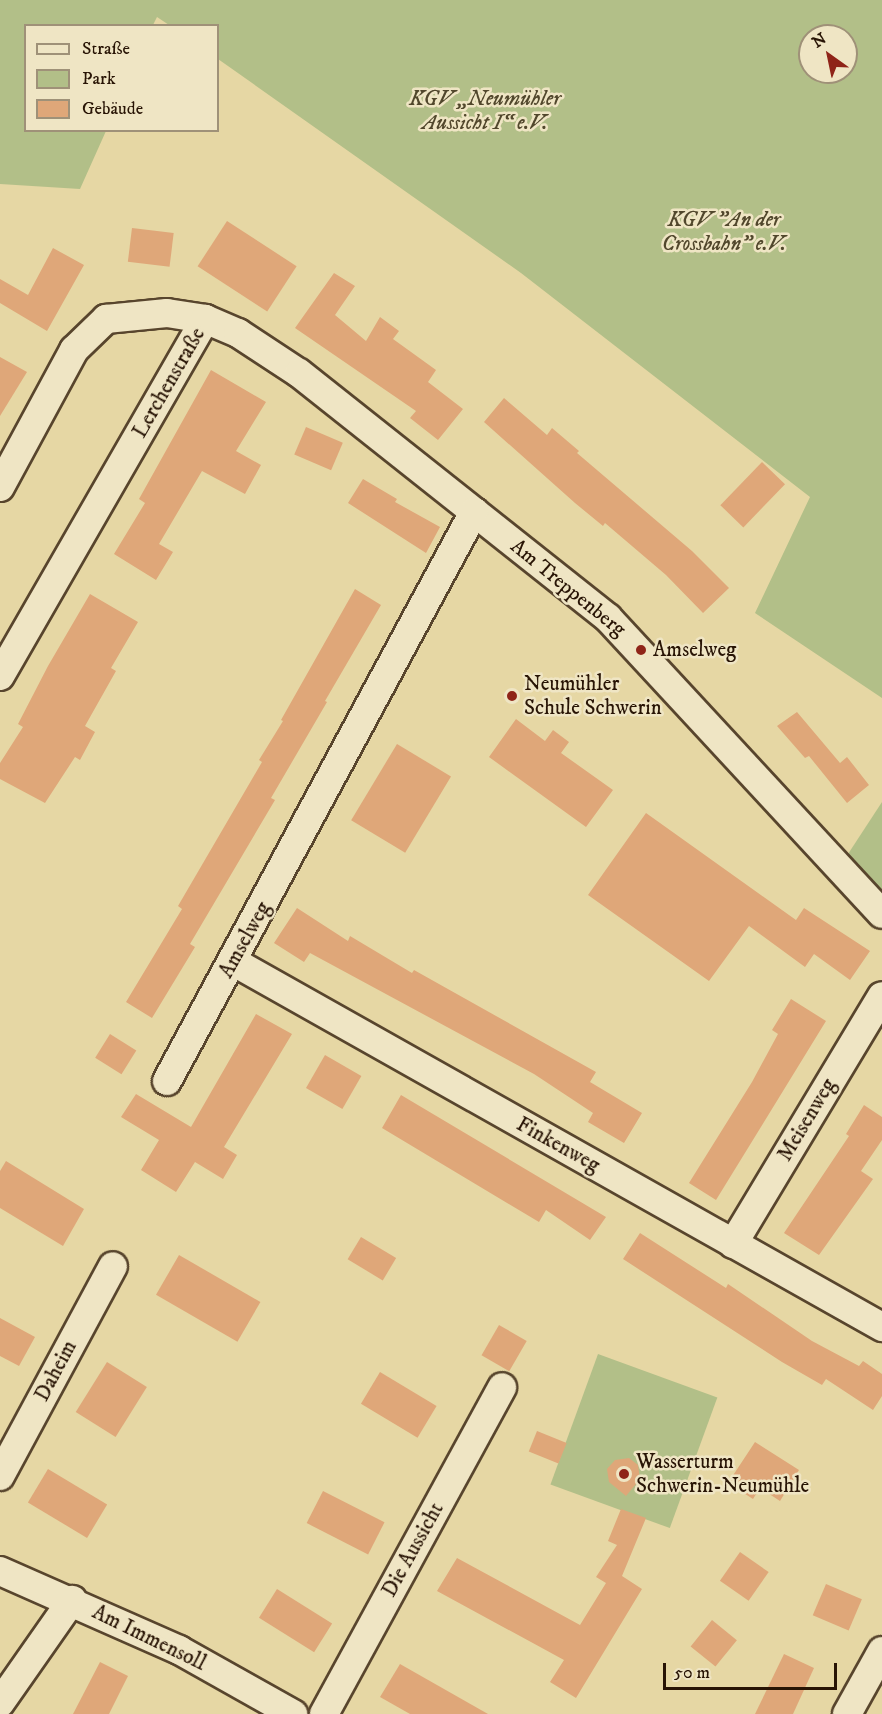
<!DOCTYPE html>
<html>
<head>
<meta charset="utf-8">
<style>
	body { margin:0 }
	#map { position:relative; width:882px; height:1714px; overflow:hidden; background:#e6d7a4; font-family:"IM FELL DW Pica",serif }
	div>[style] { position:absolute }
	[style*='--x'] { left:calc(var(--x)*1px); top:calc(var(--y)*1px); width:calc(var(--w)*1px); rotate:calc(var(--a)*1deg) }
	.green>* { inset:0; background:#b2bf88; transform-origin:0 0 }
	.building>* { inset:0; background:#dfa779; transform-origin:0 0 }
	.roads { filter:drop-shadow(2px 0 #58452d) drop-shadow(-2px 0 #58452d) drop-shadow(0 2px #58452d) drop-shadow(0 -2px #58452d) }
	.minor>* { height:28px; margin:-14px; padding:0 14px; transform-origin:14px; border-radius:14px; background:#efe5c4 }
	.dots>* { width:16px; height:16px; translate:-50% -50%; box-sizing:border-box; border:3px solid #efe5c4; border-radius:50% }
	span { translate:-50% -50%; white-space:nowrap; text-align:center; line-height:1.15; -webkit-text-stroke:5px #efe5c4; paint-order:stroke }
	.park-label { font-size:21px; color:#51472c; font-style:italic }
	.street-label { font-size:21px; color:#281405 }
	.poi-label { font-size:21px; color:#281405 }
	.left { translate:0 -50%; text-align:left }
	.legend { position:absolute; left:24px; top:24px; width:195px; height:108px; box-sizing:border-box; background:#efe5c4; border:2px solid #9f9178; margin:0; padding:8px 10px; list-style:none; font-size:18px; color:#281405 }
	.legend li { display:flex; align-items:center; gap:12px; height:30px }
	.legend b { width:30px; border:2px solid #9f9178 }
	.north { position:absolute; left:798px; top:24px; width:60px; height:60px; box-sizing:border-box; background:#efe5c4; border:2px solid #9f9178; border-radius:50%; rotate:327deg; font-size:16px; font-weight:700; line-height:24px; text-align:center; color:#281405 }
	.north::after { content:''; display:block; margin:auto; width:21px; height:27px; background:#8f2418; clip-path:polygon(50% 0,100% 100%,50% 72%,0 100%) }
	.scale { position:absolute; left:663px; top:1663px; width:174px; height:27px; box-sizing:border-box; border:3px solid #281405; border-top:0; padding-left:8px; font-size:18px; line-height:21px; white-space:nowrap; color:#281405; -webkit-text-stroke:4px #efe5c4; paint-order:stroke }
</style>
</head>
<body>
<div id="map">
	<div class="green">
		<div style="clip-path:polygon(evenodd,0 0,882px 0,882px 698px,755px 613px,810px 497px,521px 273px,218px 59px,218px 26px,169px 25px,157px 17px,153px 25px,26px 26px,26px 130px,106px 131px,80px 189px,0 184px,0 0,810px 36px,846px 36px,846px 72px,810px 72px,810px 36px)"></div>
		<div style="clip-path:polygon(882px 802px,882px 891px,848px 854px)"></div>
		<div style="left:598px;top:1354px;width:127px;height:139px;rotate:20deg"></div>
	</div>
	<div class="building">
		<div style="left:227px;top:221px;width:83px;height:54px;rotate:33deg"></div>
		<div style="left:132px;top:228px;width:42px;height:34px;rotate:7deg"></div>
		<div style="clip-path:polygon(53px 248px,84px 265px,47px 331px,0 303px,0 279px,28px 295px)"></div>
		<div style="clip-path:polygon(334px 273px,355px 286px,335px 315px,366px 341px,380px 317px,399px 331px,393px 339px,436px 370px,428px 382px,463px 409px,438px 440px,410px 418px,416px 411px,295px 328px)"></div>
		<div style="clip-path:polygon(0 357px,27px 372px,0 416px)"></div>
		<div style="clip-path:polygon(211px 370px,266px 402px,236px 451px,261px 465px,245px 494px,202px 471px,159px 544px,173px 552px,156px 580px,114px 554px,145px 503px,139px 499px)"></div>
		<div style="clip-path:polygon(504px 398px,547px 435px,552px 428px,579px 451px,577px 453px,692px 551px,729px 588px,703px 613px,666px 575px,605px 523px,603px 526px,575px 503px,484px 422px)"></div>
		<div style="left:306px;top:427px;width:40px;height:30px;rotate:23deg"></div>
		<div style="left:762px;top:462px;width:32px;height:60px;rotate:44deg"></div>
		<div style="clip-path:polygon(363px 479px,397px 499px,395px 502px,440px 527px,426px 553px,348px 503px)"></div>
		<div style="clip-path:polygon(355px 589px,381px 605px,325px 701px,327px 702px,271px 798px,275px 800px,190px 944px,195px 947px,152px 1018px,126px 1002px,182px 909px,178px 906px,262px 762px,259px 760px,283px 721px,281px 720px)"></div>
		<div style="clip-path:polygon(90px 594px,138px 622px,111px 668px,116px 671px,85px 726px,95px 732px,80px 760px,75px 757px,45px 803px,0 779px,0 763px,23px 727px,18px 724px,48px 666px)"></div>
		<div style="clip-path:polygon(797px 712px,840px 763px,847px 757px,869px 785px,847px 803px,809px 756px,805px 758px,777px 726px)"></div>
		<div style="clip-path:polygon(516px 719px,545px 741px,553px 730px,569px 742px,561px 753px,613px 790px,586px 827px,489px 757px)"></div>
		<div style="left:397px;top:744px;width:63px;height:89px;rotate:31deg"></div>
		<div style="clip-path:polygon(646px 813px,796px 920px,804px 908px,870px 951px,850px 980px,814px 954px,805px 967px,749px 926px,709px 981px,588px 895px)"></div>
		<div style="clip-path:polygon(297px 908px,348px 941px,350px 936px,412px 973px,414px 970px,596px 1072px,590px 1082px,642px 1113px,624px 1143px,588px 1122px,593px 1113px,534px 1074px,310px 953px,304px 962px,274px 943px)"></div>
		<div style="clip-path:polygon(791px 999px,826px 1021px,716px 1200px,689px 1183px,752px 1082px,778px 1034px,772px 1030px)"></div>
		<div style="clip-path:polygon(256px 1014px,292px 1034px,224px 1147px,237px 1155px,223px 1179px,195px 1162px,176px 1192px,141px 1170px,159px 1140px,121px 1117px,136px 1094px,191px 1127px)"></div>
		<div style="left:110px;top:1034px;width:31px;height:28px;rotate:32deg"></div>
		<div style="left:325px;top:1055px;width:42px;height:38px;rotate:30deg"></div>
		<div style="clip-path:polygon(401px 1095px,606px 1217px,590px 1240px,546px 1210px,539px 1222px,382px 1128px)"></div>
		<div style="clip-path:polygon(864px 1105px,882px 1117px,882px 1140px,861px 1171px,873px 1179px,819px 1255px,784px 1233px,849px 1136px,846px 1134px)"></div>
		<div style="clip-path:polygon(6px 1161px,84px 1209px,63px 1246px,0 1208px,0 1171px)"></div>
		<div style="clip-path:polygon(640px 1233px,726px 1288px,728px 1284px,812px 1341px,859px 1366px,863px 1361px,882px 1374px,882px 1396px,873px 1410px,826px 1379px,822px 1385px,782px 1362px,623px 1259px)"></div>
		<div style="left:361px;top:1237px;width:41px;height:26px;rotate:31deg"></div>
		<div style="left:179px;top:1255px;width:94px;height:46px;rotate:30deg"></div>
		<div style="clip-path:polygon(0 1318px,35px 1337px,19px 1366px,0 1356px)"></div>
		<div style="left:499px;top:1325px;width:32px;height:35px;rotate:30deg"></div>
		<div style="left:107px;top:1362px;width:47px;height:59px;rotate:32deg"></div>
		<div style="left:380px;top:1372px;width:66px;height:37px;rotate:31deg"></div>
		<div style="left:537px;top:1431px;width:32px;height:22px;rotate:22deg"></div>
		<div style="clip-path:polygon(755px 1442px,799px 1470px,780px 1501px,760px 1488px,753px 1499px,728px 1483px)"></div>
		<div style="clip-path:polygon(629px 1458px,638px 1465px,640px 1479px,626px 1496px,609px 1482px,607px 1469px,615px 1460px)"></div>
		<div style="left:48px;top:1469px;width:69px;height:39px;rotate:31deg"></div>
		<div style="left:323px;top:1491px;width:69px;height:36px;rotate:27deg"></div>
		<div style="clip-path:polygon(621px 1509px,646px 1518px,622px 1576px,642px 1589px,576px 1698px,550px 1682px,564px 1660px,437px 1591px,457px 1558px,580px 1625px,606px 1583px,596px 1577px,617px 1545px,608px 1541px)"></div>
		<div style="left:740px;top:1552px;width:35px;height:35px;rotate:35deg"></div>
		<div style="left:826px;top:1584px;width:39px;height:34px;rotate:23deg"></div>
		<div style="left:277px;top:1589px;width:65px;height:34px;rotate:32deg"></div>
		<div style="left:712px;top:1620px;width:32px;height:34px;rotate:39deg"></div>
		<div style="clip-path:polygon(784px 1654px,814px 1668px,793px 1714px,755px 1714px)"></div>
		<div style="clip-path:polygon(100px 1662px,128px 1676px,109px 1714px,73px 1714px)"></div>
		<div style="clip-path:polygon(400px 1664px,488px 1714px,410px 1714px,380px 1697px)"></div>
	</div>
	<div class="roads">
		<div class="minor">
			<div style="--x:0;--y:487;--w:156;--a:-61.6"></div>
			<div style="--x:74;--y:350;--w:45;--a:-44.1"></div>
			<div style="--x:106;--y:319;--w:61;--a:-5.6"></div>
			<div style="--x:167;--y:313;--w:38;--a:9"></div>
			<div style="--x:205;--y:319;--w:36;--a:23"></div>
			<div style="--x:238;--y:333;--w:73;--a:33.3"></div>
			<div style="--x:299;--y:373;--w:394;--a:38.4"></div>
			<div style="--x:608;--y:618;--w:403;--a:47.2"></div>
			<div style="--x:0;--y:676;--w:412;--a:-60.1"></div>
			<div style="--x:234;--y:962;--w:744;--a:29.39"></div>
			<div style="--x:167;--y:1081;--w:647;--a:-61.65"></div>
			<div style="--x:733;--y:1244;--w:289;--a:-59"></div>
			<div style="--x:0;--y:1476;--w:238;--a:-61.7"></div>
			<div style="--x:0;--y:1571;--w:196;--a:23.8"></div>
			<div style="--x:179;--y:1650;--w:131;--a:29.3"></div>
			<div style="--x:0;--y:1703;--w:126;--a:-55"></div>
			<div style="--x:324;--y:1714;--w:372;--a:-61.4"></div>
			<div style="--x:847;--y:1714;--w:72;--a:-60.9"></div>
		</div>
	</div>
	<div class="dots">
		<div style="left:641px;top:650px;background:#8f2418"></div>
		<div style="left:512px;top:696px;background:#8f2418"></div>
		<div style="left:624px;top:1474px;background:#8f2418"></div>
	</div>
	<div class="park-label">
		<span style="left:485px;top:111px">KGV „Neumühler<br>Aussicht I“ e.V.</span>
		<span style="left:724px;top:232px">KGV "An der<br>Crossbahn" e.V.</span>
	</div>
	<div class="street-label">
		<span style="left:169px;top:383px;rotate:-60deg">Lerchenstraße</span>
		<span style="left:568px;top:588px;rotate:39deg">Am Treppenberg</span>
		<span style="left:245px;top:940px;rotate:-61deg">Amselweg</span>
		<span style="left:807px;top:1120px;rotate:-59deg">Meisenweg</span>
		<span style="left:558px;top:1145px;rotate:29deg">Finkenweg</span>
		<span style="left:56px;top:1371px;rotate:-62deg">Daheim</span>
		<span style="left:413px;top:1550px;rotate:-61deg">Die Aussicht</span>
		<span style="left:149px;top:1638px;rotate:26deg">Am Immensoll</span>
	</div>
	<div class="poi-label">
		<span class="left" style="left:653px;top:650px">Amselweg</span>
		<span class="left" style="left:524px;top:696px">Neumühler<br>Schule Schwerin</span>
		<span class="left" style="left:636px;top:1474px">Wasserturm<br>Schwerin-Neumühle</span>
	</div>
	<ul class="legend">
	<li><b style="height:8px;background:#efe5c4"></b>Straße</li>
	<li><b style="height:16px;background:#b2bf88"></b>Park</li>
	<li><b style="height:16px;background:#dfa779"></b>Gebäude</li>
	</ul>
	<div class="north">N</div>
	<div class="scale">50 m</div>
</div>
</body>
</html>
